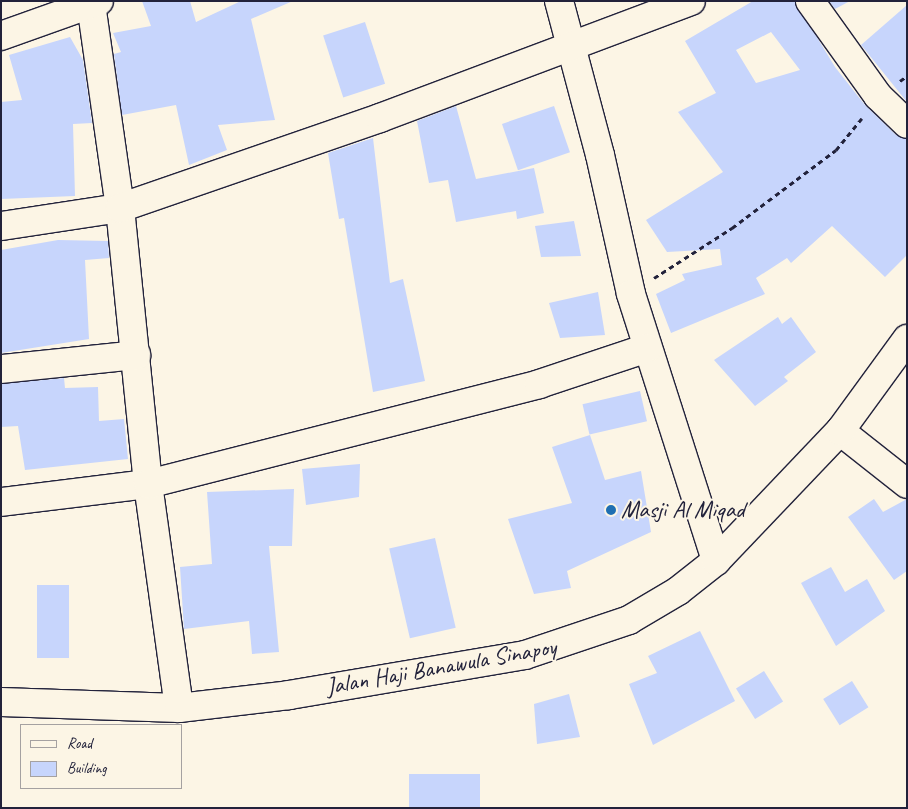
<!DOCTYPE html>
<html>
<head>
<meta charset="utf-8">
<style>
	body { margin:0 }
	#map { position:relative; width:908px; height:809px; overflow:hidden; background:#fcf5e5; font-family:Caveat,sans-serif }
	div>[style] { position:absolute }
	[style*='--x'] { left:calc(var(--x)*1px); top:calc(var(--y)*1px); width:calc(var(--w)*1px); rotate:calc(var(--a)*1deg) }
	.building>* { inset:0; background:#c7d5fc; transform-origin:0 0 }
	.path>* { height:3px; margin-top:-1.5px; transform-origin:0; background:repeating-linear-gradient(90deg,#22223b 0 5px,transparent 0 9px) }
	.roads { filter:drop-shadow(1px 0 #22223b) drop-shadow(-1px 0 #22223b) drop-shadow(0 1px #22223b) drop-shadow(0 -1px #22223b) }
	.minor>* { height:28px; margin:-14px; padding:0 14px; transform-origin:14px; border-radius:14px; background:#fcf5e5 }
	.highway>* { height:28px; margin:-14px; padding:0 14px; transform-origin:14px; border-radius:14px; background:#fcf5e5 }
	.dots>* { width:14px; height:14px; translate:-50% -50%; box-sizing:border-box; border:2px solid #fcf5e5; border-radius:50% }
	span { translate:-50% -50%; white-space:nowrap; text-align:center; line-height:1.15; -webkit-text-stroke:4px #fcf5e5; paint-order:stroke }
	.poi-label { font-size:24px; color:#22223b }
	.left { translate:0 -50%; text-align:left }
	.street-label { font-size:24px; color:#22223b }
	.frame { position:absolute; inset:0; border:2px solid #22223b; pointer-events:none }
	.legend { position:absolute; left:20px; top:724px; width:162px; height:65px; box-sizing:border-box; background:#fcf5e5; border:1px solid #a5a1a1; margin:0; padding:6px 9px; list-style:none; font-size:15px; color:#22223b }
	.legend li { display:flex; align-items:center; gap:10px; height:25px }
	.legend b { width:25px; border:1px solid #a5a1a1 }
</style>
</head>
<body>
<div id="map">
	<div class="building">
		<div style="clip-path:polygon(142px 1px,190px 1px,196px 22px,241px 1px,293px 1px,251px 19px,275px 120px,218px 125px,227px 150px,189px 165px,176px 105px,122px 115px,114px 54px,121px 52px,113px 33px,151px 26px)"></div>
		<div style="clip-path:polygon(evenodd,753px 1px,795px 1px,835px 67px,865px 105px,896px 135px,907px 139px,907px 255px,885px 277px,832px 226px,791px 263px,787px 258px,756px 278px,765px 294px,671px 333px,656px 294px,685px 280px,682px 274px,722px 265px,720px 249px,667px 252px,646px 220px,723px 172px,678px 112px,716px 93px,685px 41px,753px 1px,771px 32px,800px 70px,756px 83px,736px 50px,771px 32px)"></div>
		<div style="clip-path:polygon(829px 1px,850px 1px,835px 9px)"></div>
		<div style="clip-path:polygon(907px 5px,907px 102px,861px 45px)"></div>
		<div style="left:365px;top:22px;width:65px;height:44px;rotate:72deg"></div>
		<div style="clip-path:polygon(70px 37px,83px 60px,92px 123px,73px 124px,75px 196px,1px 199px,1px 102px,22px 100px,9px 55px)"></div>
		<div style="clip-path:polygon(456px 106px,476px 179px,534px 168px,544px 213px,517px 219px,516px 211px,456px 222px,448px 180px,429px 183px,417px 121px)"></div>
		<div style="left:554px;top:106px;width:49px;height:55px;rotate:71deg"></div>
		<div style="clip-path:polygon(373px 138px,390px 283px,403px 279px,425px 381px,373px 392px,344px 218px,339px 219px,328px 153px)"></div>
		<div style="clip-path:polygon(574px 221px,581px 256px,541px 257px,535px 226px)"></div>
		<div style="clip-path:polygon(58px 240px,108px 241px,109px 258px,85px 260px,89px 339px,1px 353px,1px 250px)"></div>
		<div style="clip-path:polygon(598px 292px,605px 335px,560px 338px,549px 303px)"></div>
		<div style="clip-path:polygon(778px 317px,782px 324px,791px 317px,816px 352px,784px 377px,788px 381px,755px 406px,714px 360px)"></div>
		<div style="clip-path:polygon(64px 378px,65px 388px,98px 387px,99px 421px,124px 419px,128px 459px,25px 470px,18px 426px,1px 427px,1px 384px)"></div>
		<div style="left:640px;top:391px;width:31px;height:59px;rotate:77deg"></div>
		<div style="clip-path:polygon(590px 435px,605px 480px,641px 471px,651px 532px,567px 571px,571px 588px,534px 594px,508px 519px,572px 503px,552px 447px)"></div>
		<div style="clip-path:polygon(360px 464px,359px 497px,306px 505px,302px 469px)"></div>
		<div style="clip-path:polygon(294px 489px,292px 546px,269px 546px,279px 652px,252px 654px,249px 621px,184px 629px,180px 567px,212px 564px,207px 492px)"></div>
		<div style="clip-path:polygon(874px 499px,883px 512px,907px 499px,907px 571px,894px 580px,848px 517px)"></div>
		<div style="left:435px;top:538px;width:92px;height:47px;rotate:77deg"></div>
		<div style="clip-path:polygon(831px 567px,845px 592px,867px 579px,885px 611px,836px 646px,801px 583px)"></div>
		<div style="left:37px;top:585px;width:32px;height:73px"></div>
		<div style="clip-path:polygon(700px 631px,735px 701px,653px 745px,629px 684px,657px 673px,648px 656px)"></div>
		<div style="left:764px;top:671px;width:36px;height:33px;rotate:58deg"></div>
		<div style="left:852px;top:681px;width:31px;height:34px;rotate:58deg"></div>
		<div style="clip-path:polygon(569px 694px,580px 737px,537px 744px,534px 704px)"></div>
		<div style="left:409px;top:774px;width:71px;height:34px"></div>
	</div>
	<div class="path">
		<div style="--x:900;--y:81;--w:9;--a:-36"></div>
		<div style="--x:654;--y:278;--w:93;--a:-32.7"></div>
		<div style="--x:732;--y:228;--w:130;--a:-36.9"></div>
		<div style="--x:836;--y:150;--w:41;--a:-50.9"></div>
	</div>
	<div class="roads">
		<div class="minor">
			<div style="--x:559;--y:1;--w:159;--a:75.1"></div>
			<div style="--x:600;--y:155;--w:142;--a:77.4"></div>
			<div style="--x:631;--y:294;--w:280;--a:72.3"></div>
			<div style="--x:810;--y:1;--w:117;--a:54.4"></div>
			<div style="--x:878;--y:96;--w:40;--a:44"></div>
			<div style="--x:91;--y:4;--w:206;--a:81.9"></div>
			<div style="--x:120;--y:208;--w:277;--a:84.2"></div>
			<div style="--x:148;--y:484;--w:226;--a:82.1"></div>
			<div style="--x:1;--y:36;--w:104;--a:-19.7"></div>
			<div style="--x:1;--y:226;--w:120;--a:-8.6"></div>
			<div style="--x:120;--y:208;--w:275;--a:-19.1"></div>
			<div style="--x:380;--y:118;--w:332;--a:-20.6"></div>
			<div style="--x:1;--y:369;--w:136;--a:-5.9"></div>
			<div style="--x:840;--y:431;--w:85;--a:38.3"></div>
			<div style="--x:1;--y:502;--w:148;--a:-7"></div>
			<div style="--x:148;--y:484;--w:404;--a:-14.3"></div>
			<div style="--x:539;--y:384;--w:114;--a:-18.4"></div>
		</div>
		<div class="highway">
			<div style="--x:1;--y:702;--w:178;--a:1.9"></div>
			<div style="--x:179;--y:708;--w:111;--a:-6.7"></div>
			<div style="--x:289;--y:695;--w:239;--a:-9.6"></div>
			<div style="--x:525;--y:655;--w:110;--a:-18.6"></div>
			<div style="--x:629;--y:620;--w:57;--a:-30.6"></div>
			<div style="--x:678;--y:591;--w:48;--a:-38.3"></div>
			<div style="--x:716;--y:561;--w:180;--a:-46.4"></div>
			<div style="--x:840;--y:431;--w:114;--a:-53.9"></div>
		</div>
	</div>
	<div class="dots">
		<div style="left:611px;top:510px;background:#1f6fb2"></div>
	</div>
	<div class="poi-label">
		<span class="left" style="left:621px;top:510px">Masji Al Miqad</span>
	</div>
	<div class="street-label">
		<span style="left:441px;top:667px;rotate:-10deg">Jalan Haji Banawula Sinapoy</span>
	</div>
	<div class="frame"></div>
	<ul class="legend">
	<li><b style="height:6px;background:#fcf5e5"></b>Road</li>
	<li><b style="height:14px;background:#c7d5fc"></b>Building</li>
	</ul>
</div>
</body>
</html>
